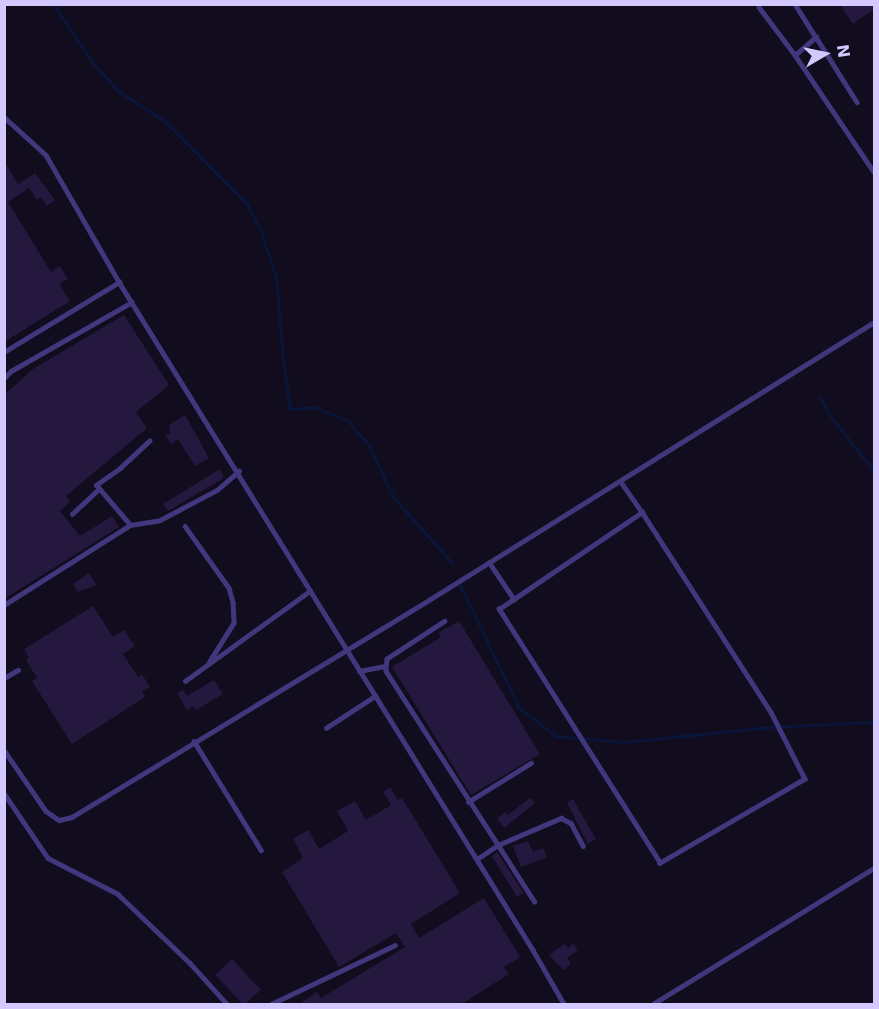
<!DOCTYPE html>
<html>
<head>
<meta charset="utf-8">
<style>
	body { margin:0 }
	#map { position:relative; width:879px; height:1009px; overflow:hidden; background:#110c1e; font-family:"DejaVu Sans",sans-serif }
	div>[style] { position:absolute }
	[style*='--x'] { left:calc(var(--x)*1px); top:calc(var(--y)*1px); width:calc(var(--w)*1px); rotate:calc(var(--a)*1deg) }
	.stream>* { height:3px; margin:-1.5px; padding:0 1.5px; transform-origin:1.5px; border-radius:1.5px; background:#09163a }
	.building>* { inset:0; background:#24183f; transform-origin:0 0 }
	.lane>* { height:4.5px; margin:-2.25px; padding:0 2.25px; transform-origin:2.25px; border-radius:2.25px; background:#40377d }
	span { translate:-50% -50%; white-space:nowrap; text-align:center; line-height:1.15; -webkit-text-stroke:5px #110c1e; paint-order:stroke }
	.frame { position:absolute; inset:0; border:6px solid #d4c9ff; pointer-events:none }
	.north { position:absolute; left:795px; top:24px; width:60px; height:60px; -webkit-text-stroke:4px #110c1e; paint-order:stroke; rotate:81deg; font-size:16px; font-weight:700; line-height:24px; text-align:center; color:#d4c9ff }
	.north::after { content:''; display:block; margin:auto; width:21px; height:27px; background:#d4c9ff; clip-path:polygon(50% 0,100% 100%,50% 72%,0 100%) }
</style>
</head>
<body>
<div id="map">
	<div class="stream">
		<div style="--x:53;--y:4;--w:71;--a:55.9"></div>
		<div style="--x:93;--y:63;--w:38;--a:48"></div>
		<div style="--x:118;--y:91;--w:56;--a:32.6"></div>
		<div style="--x:165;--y:121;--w:117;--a:45.3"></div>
		<div style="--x:247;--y:204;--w:31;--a:63"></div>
		<div style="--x:261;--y:232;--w:47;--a:71.6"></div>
		<div style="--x:276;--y:277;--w:84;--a:85.2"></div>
		<div style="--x:283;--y:361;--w:49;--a:81.7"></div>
		<div style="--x:290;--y:409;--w:24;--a:-5"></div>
		<div style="--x:314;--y:407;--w:35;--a:22"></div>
		<div style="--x:347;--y:420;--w:33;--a:49"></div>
		<div style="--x:369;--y:445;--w:57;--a:65.2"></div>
		<div style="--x:393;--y:497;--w:89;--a:48.2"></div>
		<div style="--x:820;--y:397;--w:23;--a:61"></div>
		<div style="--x:831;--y:417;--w:69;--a:51.5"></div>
		<div style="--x:460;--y:585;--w:136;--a:64.4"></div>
		<div style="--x:519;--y:708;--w:46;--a:37.1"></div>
		<div style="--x:556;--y:736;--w:67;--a:5.1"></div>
		<div style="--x:623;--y:742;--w:148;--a:-5.8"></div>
		<div style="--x:770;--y:727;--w:104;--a:-2.8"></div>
	</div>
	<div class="building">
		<div style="clip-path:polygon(839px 4px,874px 4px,874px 9px,853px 24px)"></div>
		<div style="clip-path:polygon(4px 161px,18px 184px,35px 173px,55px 200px,47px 206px,41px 197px,37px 200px,29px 188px,8px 202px,51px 272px,60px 266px,68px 279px,59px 284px,70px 301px,4px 342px)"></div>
		<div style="clip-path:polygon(124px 315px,169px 385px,136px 412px,147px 428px,66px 496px,70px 502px,60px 511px,80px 536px,112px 516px,119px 527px,4px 599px,4px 395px,33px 369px)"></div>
		<div style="clip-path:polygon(185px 415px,209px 458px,195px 466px,178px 439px,171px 444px,165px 435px,170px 433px,169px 425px)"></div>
		<div style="clip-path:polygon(220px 469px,224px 478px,168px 511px,163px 504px)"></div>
		<div style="clip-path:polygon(89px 573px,97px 585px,78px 592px,73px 584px)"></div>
		<div style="clip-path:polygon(93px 606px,113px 637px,124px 630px,135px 646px,123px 654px,138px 677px,142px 674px,150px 687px,142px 692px,145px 697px,72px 744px,32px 681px,37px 678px,26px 660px,29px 658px,24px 649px)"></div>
		<div style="clip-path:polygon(459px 621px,540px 754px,471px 795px,392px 667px,441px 637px,438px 633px)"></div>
		<div style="clip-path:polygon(214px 680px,223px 694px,196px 710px,194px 706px,187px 710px,177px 693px,183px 690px,187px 696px)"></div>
		<div style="clip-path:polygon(390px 787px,398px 800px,402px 798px,460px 893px,411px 924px,419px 938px,484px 898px,520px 957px,504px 967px,509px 974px,460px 1005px,298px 1005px,317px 992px,321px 998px,405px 947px,396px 933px,339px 967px,282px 872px,303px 858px,293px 839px,308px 830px,319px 849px,348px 831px,337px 811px,355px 801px,366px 820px,391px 805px,383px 792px)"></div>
		<div style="clip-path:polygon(530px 798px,535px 803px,504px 828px,497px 818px,505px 812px,508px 815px)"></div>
		<div style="clip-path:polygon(573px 799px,596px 839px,588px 844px,567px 803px)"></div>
		<div style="clip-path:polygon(528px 841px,533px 852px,543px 848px,547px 857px,521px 867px,513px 846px)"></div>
		<div style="clip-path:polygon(497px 852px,524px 893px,517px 897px,492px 856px)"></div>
		<div style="clip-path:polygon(564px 944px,568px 948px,573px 944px,578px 950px,567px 958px,571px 964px,563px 970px,549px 955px)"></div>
		<div style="left:232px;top:959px;width:42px;height:23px;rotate:47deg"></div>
	</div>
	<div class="lane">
		<div style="--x:795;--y:4;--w:39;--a:58"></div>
		<div style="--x:759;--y:7;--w:60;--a:53.1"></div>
		<div style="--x:795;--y:55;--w:141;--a:56"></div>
		<div style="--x:795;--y:55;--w:28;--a:-41"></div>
		<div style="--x:816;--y:37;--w:77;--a:57.8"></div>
		<div style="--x:4;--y:117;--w:57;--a:42.1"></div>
		<div style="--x:46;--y:155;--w:146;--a:60.1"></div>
		<div style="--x:119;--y:282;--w:786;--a:58.21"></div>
		<div style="--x:533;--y:950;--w:62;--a:60.1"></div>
		<div style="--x:4;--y:352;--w:135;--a:-31.3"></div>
		<div style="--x:4;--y:378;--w:10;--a:-45"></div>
		<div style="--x:11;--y:371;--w:139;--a:-29.7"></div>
		<div style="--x:621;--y:482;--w:37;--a:55"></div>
		<div style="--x:642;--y:512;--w:238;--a:57.2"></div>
		<div style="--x:771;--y:712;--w:75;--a:63.1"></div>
		<div style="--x:805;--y:779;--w:168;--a:149.9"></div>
		<div style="--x:660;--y:863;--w:301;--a:-122.4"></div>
		<div style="--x:499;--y:609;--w:173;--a:-34.1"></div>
		<div style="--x:72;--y:514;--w:37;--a:-43"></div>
		<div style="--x:130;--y:525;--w:52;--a:-130.4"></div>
		<div style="--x:96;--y:485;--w:29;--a:-35"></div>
		<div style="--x:120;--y:468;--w:40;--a:-43"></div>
		<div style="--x:185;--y:526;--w:76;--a:54.6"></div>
		<div style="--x:229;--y:588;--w:15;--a:74"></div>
		<div style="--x:233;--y:602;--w:21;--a:87"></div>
		<div style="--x:234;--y:623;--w:47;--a:122"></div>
		<div style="--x:489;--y:562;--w:45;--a:56"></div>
		<div style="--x:4;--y:605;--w:149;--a:-32.4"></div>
		<div style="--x:130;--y:525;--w:30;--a:-9"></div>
		<div style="--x:160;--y:520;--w:64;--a:-27.8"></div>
		<div style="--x:217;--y:490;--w:29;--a:-41"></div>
		<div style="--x:445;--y:621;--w:69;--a:146.8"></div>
		<div style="--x:387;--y:659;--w:12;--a:95"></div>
		<div style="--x:386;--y:671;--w:274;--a:57.2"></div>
		<div style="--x:359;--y:671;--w:26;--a:-11"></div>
		<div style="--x:4;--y:678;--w:16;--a:-30"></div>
		<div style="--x:185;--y:681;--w:154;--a:-35.8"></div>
		<div style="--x:326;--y:728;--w:59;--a:-33.1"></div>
		<div style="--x:194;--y:741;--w:128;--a:58.4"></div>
		<div style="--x:4;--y:750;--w:74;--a:55.5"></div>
		<div style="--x:46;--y:811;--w:16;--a:35"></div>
		<div style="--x:59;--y:820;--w:13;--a:-13"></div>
		<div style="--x:72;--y:817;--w:418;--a:-31.3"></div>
		<div style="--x:429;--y:600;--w:525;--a:-31.99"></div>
		<div style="--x:4;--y:793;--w:78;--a:55.9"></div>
		<div style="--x:48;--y:858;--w:79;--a:27.2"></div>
		<div style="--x:118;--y:894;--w:100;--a:43.8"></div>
		<div style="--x:190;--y:963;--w:55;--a:47.9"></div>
		<div style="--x:468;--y:802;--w:74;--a:-31.8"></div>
		<div style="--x:477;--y:859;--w:25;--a:-34"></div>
		<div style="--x:498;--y:845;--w:69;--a:-23.2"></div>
		<div style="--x:561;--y:818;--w:11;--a:27"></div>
		<div style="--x:571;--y:823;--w:26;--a:62"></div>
		<div style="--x:271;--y:1004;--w:137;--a:-25.4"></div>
		<div style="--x:653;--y:1004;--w:259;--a:-31.6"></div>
	</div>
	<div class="frame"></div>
	<div class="north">N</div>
</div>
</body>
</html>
